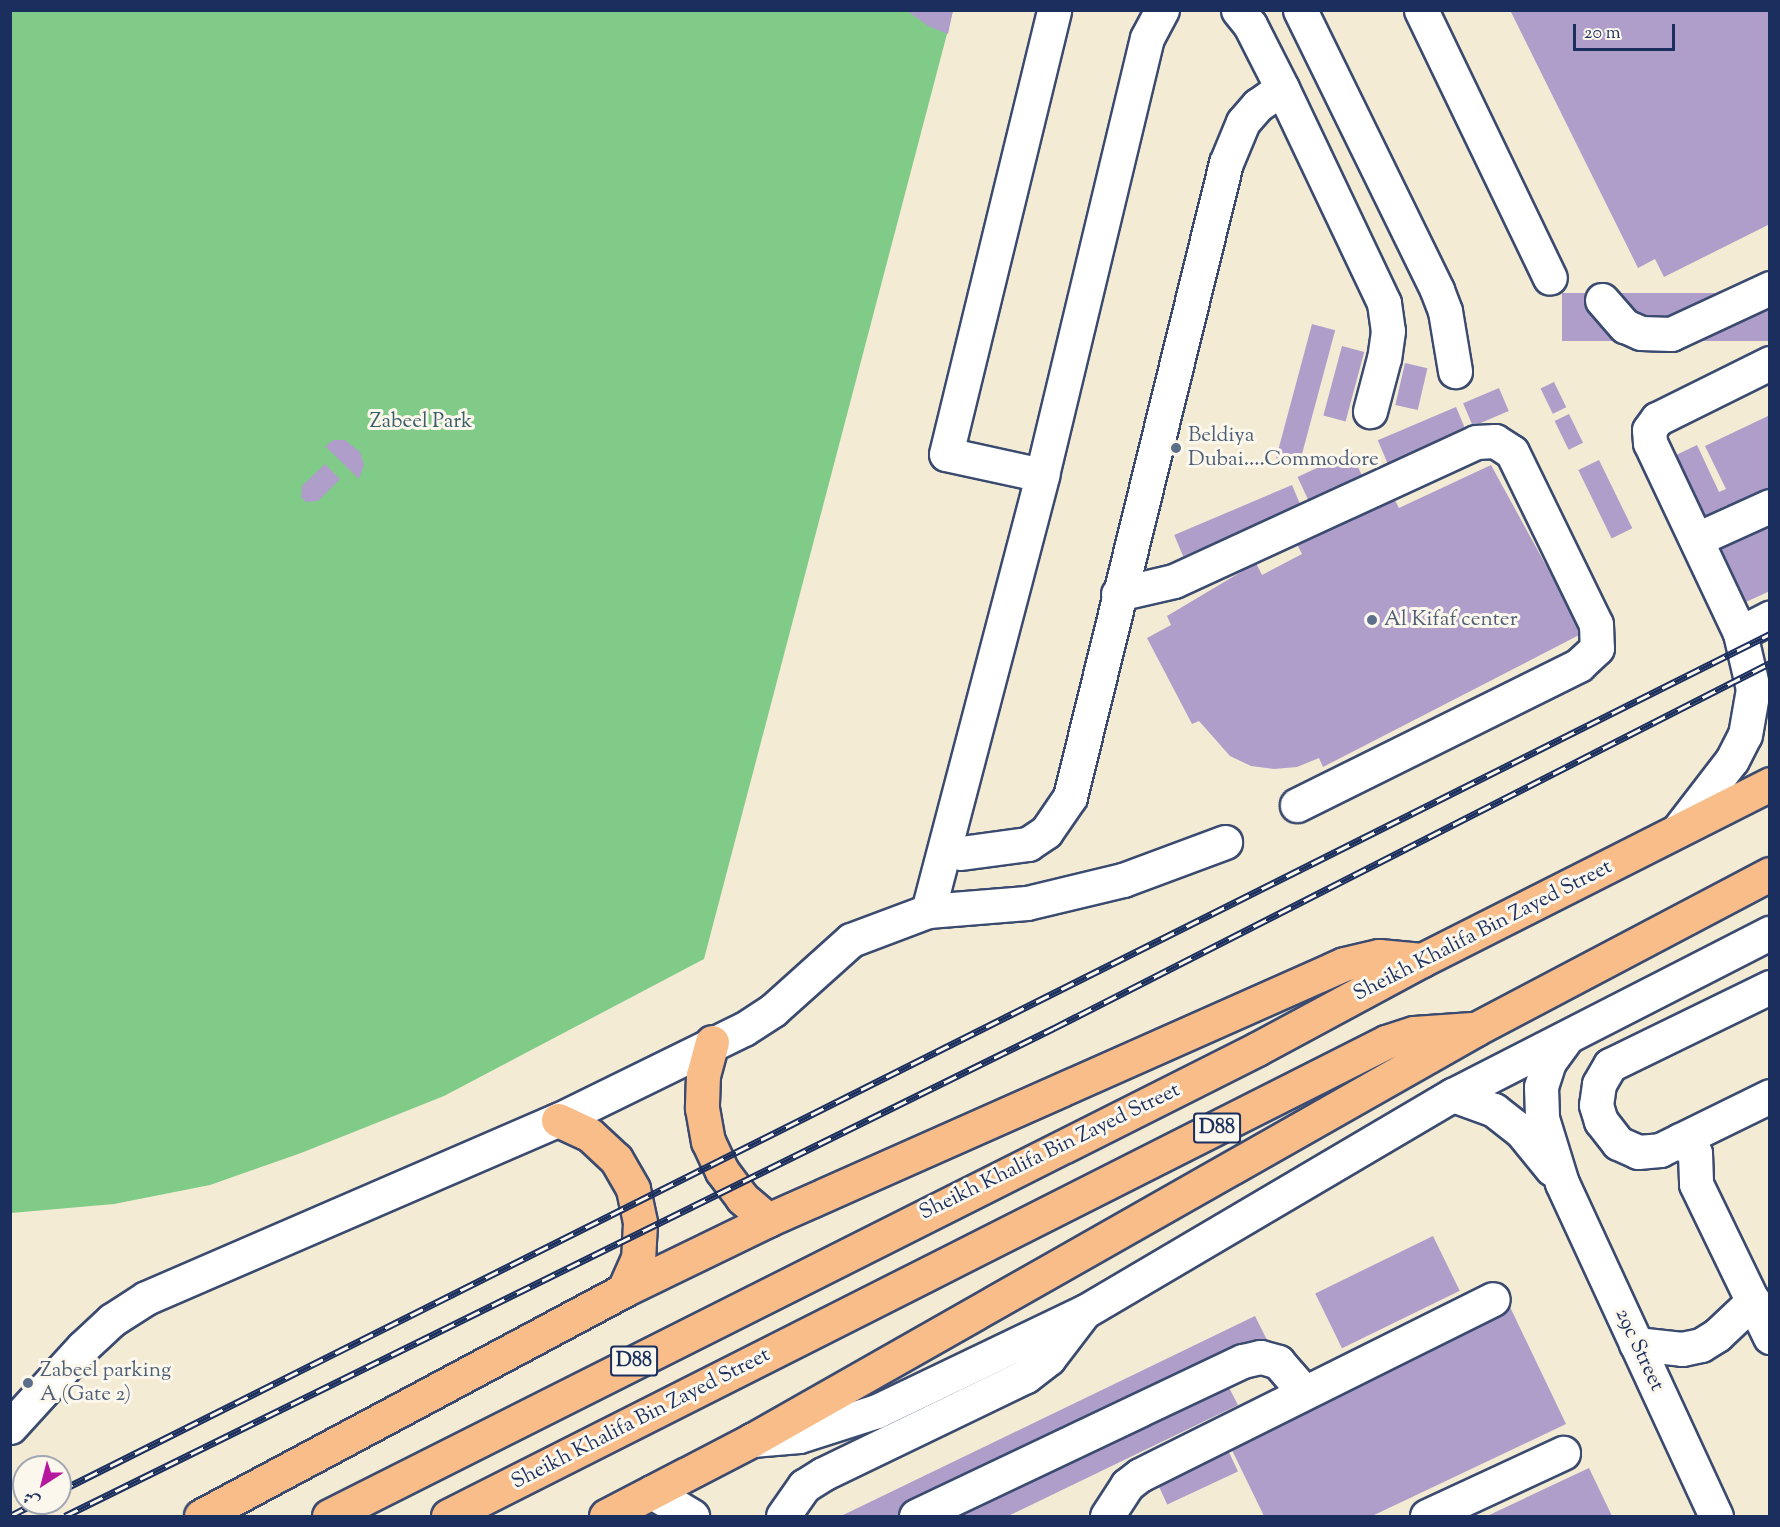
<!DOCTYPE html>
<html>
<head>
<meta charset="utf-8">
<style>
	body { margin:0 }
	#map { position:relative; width:1780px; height:1527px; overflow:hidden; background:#f3ebd4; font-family:"Sorts Mill Goudy",Amiri,serif }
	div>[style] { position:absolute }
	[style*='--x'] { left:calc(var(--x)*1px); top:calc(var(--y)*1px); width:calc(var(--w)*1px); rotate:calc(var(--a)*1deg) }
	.green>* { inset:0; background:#81cb88 }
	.building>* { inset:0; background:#af9eca; transform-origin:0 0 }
	.roads { filter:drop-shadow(2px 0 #3b4b70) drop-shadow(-2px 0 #3b4b70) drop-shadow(0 2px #3b4b70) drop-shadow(0 -2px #3b4b70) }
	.minor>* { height:33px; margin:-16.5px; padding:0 16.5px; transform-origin:16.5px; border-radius:16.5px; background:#fff }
	.major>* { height:33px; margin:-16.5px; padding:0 16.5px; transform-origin:16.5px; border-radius:16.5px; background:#f9bd89 }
	.rail>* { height:7px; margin-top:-3.5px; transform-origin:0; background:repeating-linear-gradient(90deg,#fbf7ec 0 14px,#1b2f5e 0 28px); box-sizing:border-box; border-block:2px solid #1b2f5e }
	.dots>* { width:16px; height:16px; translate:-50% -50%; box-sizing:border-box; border:3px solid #fbf7ec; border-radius:50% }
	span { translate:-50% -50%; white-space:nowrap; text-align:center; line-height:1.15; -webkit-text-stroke:6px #fbf7ec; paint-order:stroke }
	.shield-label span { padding:2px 4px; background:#fbf7ec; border:2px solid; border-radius:4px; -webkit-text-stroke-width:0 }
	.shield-label { font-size:20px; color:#1b2f5e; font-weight:700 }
	.park-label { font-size:21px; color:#3a5e6b }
	.service-label { font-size:21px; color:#4e5e75 }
	.left { translate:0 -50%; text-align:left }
	.street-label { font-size:21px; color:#1b2f5e }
	.frame { position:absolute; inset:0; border:12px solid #1b2f5e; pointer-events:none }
	.north { position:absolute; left:12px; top:1455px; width:60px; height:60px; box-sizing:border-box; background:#fbf7ec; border:2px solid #a1a7b3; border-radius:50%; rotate:216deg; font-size:16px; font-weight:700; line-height:24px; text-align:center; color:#1b2f5e }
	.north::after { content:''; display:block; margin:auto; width:21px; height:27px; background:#b5179e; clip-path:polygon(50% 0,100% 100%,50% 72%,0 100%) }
	.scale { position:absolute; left:1573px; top:24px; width:102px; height:27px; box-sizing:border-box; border:3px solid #1b2f5e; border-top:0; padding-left:8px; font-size:18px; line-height:21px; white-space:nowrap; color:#1b2f5e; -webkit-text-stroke:4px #fbf7ec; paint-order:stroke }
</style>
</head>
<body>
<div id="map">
	<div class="green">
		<div style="clip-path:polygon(10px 11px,953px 11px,704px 959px,444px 1096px,301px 1153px,210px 1185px,114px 1204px,11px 1213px)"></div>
	</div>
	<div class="building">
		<div style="clip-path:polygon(906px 10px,953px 10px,948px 34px,928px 26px)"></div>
		<div style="clip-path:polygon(1510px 10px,1770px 10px,1770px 224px,1664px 277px,1655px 259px,1638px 268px)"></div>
		<div style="left:1770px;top:293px;width:48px;height:208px;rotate:90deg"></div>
		<div style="left:1312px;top:324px;width:24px;height:139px;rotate:15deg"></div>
		<div style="left:1342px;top:346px;width:23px;height:72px;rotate:15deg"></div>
		<div style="left:1405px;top:363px;width:23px;height:43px;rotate:13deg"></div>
		<div style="left:1554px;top:382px;width:28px;height:15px;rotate:64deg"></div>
		<div style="left:1499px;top:388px;width:25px;height:39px;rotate:67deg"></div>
		<div style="left:1456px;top:407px;width:25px;height:85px;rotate:67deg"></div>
		<div style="left:1569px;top:414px;width:32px;height:16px;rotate:64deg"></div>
		<div style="clip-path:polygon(1770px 415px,1770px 591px,1726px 611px,1699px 555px,1741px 535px,1727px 505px,1676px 530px,1647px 469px,1697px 445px,1719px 492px,1726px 489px,1705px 446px)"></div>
		<div style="clip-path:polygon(334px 440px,345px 440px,360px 452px,364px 465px,359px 479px,325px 446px)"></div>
		<div style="left:1351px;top:452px;width:29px;height:59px;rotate:65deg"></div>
		<div style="left:1599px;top:460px;width:76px;height:23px;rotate:64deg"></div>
		<div style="clip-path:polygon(325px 464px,340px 479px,318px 501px,306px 502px,301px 497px,302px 486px)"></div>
		<div style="clip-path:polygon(1491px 465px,1583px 633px,1323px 767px,1319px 758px,1297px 767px,1274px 769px,1251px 766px,1230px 756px,1199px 721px,1192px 724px,1147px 638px,1171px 625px,1167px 616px,1256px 563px,1262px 575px,1302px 554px,1297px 544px,1391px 493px,1399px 508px)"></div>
		<div style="left:1292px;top:485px;width:23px;height:128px;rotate:67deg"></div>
		<div style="left:1433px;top:1236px;width:61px;height:131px;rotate:64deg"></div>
		<div style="clip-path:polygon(1510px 1307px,1566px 1424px,1372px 1516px,1264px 1516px,1228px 1442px)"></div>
		<div style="clip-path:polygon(1255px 1316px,1267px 1340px,896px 1516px,841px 1516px)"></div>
		<div style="clip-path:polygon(1225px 1380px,1238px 1405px,1008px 1516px,945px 1516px)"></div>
		<div style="left:1227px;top:1448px;width:26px;height:78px;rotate:65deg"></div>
		<div style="clip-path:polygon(1589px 1468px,1612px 1516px,1487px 1516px)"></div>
	</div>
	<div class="roads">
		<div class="minor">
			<div style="--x:1238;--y:10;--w:19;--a:51"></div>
			<div style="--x:1250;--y:25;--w:71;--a:63.1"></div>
			<div style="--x:1282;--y:88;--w:238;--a:64.6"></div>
			<div style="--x:1384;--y:303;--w:28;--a:82"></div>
			<div style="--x:1388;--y:331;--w:27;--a:98"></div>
			<div style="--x:1384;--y:358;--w:55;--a:104.8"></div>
			<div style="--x:1300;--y:10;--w:312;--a:63.9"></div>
			<div style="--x:1437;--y:290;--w:22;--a:69"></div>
			<div style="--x:1445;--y:311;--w:61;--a:80.5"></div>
			<div style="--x:1421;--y:10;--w:297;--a:64.3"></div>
			<div style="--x:1602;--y:300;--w:35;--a:49"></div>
			<div style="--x:1625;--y:326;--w:17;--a:24"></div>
			<div style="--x:1641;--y:333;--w:30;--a:2"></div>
			<div style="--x:1671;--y:334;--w:109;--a:-24.9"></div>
			<div style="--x:1042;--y:475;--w:98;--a:-167.7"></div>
			<div style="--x:946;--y:454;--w:457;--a:-76.3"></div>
			<div style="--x:1697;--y:539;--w:80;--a:-24.3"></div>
			<div style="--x:1118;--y:594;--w:57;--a:-13.1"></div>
			<div style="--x:1174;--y:581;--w:332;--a:-24.7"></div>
			<div style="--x:1476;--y:442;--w:19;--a:-3"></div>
			<div style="--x:1495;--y:441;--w:20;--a:33"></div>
			<div style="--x:1512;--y:452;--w:191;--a:64"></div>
			<div style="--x:1596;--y:624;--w:24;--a:88"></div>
			<div style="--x:1597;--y:648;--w:25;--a:137"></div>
			<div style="--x:1579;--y:665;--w:315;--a:153.6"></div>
			<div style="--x:1740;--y:633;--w:34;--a:-27"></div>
			<div style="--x:1678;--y:830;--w:88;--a:-52.4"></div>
			<div style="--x:1732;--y:760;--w:28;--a:-63"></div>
			<div style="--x:1745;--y:735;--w:47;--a:-80.1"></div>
			<div style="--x:1753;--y:689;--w:57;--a:-103.1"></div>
			<div style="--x:1740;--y:633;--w:210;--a:-115.3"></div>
			<div style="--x:1650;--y:443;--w:13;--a:-94"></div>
			<div style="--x:1649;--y:430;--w:14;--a:-54"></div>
			<div style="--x:1657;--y:419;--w:126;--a:-26.4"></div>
			<div style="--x:961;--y:853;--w:68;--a:-7.7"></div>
			<div style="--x:1028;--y:844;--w:22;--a:-34"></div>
			<div style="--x:1046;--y:832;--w:42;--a:-55.6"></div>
			<div style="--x:1070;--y:797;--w:653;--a:-76.18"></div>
			<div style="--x:1226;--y:163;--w:44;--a:-67.5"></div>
			<div style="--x:1243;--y:122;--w:23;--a:-49"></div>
			<div style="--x:1258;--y:105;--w:29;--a:-35"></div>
			<div style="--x:928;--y:911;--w:451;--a:-75.3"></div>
			<div style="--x:1042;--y:475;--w:449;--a:-76.5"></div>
			<div style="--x:1147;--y:38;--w:32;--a:-62"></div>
			<div style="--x:1770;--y:987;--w:178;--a:154"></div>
			<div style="--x:1610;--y:1065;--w:22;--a:120"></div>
			<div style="--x:1599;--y:1084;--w:21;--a:98"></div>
			<div style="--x:1596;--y:1105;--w:17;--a:73"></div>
			<div style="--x:1601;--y:1121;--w:28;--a:52"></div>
			<div style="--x:1618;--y:1143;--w:22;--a:24"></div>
			<div style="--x:1638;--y:1152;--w:22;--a:-5"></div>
			<div style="--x:1660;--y:1150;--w:123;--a:-26.1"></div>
			<div style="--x:1565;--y:1040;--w:27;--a:126"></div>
			<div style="--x:1549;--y:1062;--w:26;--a:108"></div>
			<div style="--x:1541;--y:1087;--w:31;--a:88"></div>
			<div style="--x:1542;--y:1118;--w:68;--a:72.9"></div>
			<div style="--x:1562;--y:1183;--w:367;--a:65.2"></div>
			<div style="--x:1453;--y:1095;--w:44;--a:20.1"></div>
			<div style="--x:1494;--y:1110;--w:34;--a:38"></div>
			<div style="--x:1521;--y:1131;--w:49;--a:50.8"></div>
			<div style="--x:1680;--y:1140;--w:20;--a:41"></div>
			<div style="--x:1695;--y:1153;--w:31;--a:88"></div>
			<div style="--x:1696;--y:1184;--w:170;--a:64.2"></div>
			<div style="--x:1636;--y:1344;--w:46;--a:6.2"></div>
			<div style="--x:1682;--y:1349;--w:19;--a:-12"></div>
			<div style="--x:1701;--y:1345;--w:19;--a:-32"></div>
			<div style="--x:1717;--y:1335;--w:50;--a:-43.4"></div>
			<div style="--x:10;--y:1427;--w:108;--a:-47.6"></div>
			<div style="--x:83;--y:1347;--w:40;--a:-43"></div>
			<div style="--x:112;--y:1320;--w:40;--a:-32.9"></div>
			<div style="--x:146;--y:1298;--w:449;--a:-23.4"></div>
			<div style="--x:558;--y:1120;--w:207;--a:-26.1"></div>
			<div style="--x:744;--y:1029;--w:35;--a:-33"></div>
			<div style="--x:773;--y:1010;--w:105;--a:-41.9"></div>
			<div style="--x:851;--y:940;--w:82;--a:-20.6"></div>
			<div style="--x:928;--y:911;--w:99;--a:-4.6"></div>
			<div style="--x:1027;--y:903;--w:99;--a:-13.5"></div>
			<div style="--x:1123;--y:880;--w:109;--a:-20.4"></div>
			<div style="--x:752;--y:1440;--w:47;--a:-4.9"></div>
			<div style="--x:799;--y:1436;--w:82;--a:-17.8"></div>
			<div style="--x:877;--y:1411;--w:229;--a:-25.6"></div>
			<div style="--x:1084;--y:1312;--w:428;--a:-30.5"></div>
			<div style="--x:1453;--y:1095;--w:356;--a:-27.1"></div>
			<div style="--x:652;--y:1492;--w:47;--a:31"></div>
			<div style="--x:783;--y:1516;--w:37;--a:-55"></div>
			<div style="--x:804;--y:1486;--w:22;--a:-32"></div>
			<div style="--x:823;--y:1474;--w:225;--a:-25.8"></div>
			<div style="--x:1026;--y:1376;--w:29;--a:-38"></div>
			<div style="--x:1049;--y:1358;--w:53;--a:-52.7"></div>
			<div style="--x:916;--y:1516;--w:362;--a:-25.4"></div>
			<div style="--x:1243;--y:1361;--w:18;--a:-13"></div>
			<div style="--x:1261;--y:1357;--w:18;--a:16"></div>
			<div style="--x:1278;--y:1362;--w:40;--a:49"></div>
			<div style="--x:1107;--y:1516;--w:37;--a:-57"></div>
			<div style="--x:1127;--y:1485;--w:16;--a:-38"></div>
			<div style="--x:1140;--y:1475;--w:394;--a:-26.5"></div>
			<div style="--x:1427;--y:1516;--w:150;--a:-24.9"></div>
		</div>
		<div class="major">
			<div style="--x:712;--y:1042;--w:34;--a:105"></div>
			<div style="--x:703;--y:1075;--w:33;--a:92"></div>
			<div style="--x:702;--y:1108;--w:34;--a:80"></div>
			<div style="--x:708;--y:1141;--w:33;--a:65"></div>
			<div style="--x:722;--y:1171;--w:34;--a:53"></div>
			<div style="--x:742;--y:1198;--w:34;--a:40"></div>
			<div style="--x:558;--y:1120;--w:35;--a:25"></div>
			<div style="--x:590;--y:1135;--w:35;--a:43"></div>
			<div style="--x:616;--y:1159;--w:34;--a:60"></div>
			<div style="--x:633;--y:1189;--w:35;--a:78"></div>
			<div style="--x:640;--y:1223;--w:35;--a:93"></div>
			<div style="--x:638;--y:1258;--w:35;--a:114"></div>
			<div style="--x:201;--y:1516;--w:480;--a:-28.1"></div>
			<div style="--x:624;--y:1290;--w:160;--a:-25.9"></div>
			<div style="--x:768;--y:1220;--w:630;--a:-23.96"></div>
			<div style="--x:1344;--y:964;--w:36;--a:-13"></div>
			<div style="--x:1379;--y:956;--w:43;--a:5.3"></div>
			<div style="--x:329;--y:1516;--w:1039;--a:-26.71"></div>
			<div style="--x:1257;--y:1049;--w:187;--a:-28.3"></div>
			<div style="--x:1422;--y:960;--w:390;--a:-26.8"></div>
			<div style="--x:448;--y:1516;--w:1051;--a:-26.81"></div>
			<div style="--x:1386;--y:1042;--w:29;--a:-18"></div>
			<div style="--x:1414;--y:1033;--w:58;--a:-3.9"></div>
			<div style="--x:606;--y:1516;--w:165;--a:-27.5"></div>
			<div style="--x:752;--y:1440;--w:833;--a:-29.58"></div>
			<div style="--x:1476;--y:1029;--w:332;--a:-27.8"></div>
		</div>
	</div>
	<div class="rail">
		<div style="--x:60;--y:1491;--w:1913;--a:-26.62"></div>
		<div style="--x:10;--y:1516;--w:29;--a:-27"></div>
		<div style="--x:65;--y:1516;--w:1103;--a:-26.26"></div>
		<div style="--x:1054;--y:1028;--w:804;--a:-27.01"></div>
	</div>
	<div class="dots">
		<div style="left:1176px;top:448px;background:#5c6f8a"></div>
		<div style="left:1372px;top:620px;background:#5c6f8a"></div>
		<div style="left:28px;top:1383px;background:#5c6f8a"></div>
	</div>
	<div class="shield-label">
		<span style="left:1217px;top:1128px">D88</span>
		<span style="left:634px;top:1361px">D88</span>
	</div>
	<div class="park-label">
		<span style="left:421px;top:422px">Zabeel Park</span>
	</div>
	<div class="service-label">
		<span class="left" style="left:1188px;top:448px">Beldiya<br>Dubai....Commodore</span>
		<span class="left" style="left:1384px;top:620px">Al Kifaf center</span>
		<span class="left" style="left:40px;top:1383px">Zabeel parking<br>A (Gate 2)</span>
	</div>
	<div class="street-label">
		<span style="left:1483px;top:931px;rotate:-27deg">Sheikh Khalifa Bin Zayed Street</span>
		<span style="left:1050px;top:1152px;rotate:-26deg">Sheikh Khalifa Bin Zayed Street</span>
		<span style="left:1639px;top:1350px;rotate:65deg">29c Street</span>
		<span style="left:641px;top:1419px;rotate:-27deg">Sheikh Khalifa Bin Zayed Street</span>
	</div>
	<div class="frame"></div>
	<div class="north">ش</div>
	<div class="scale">20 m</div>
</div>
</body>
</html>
